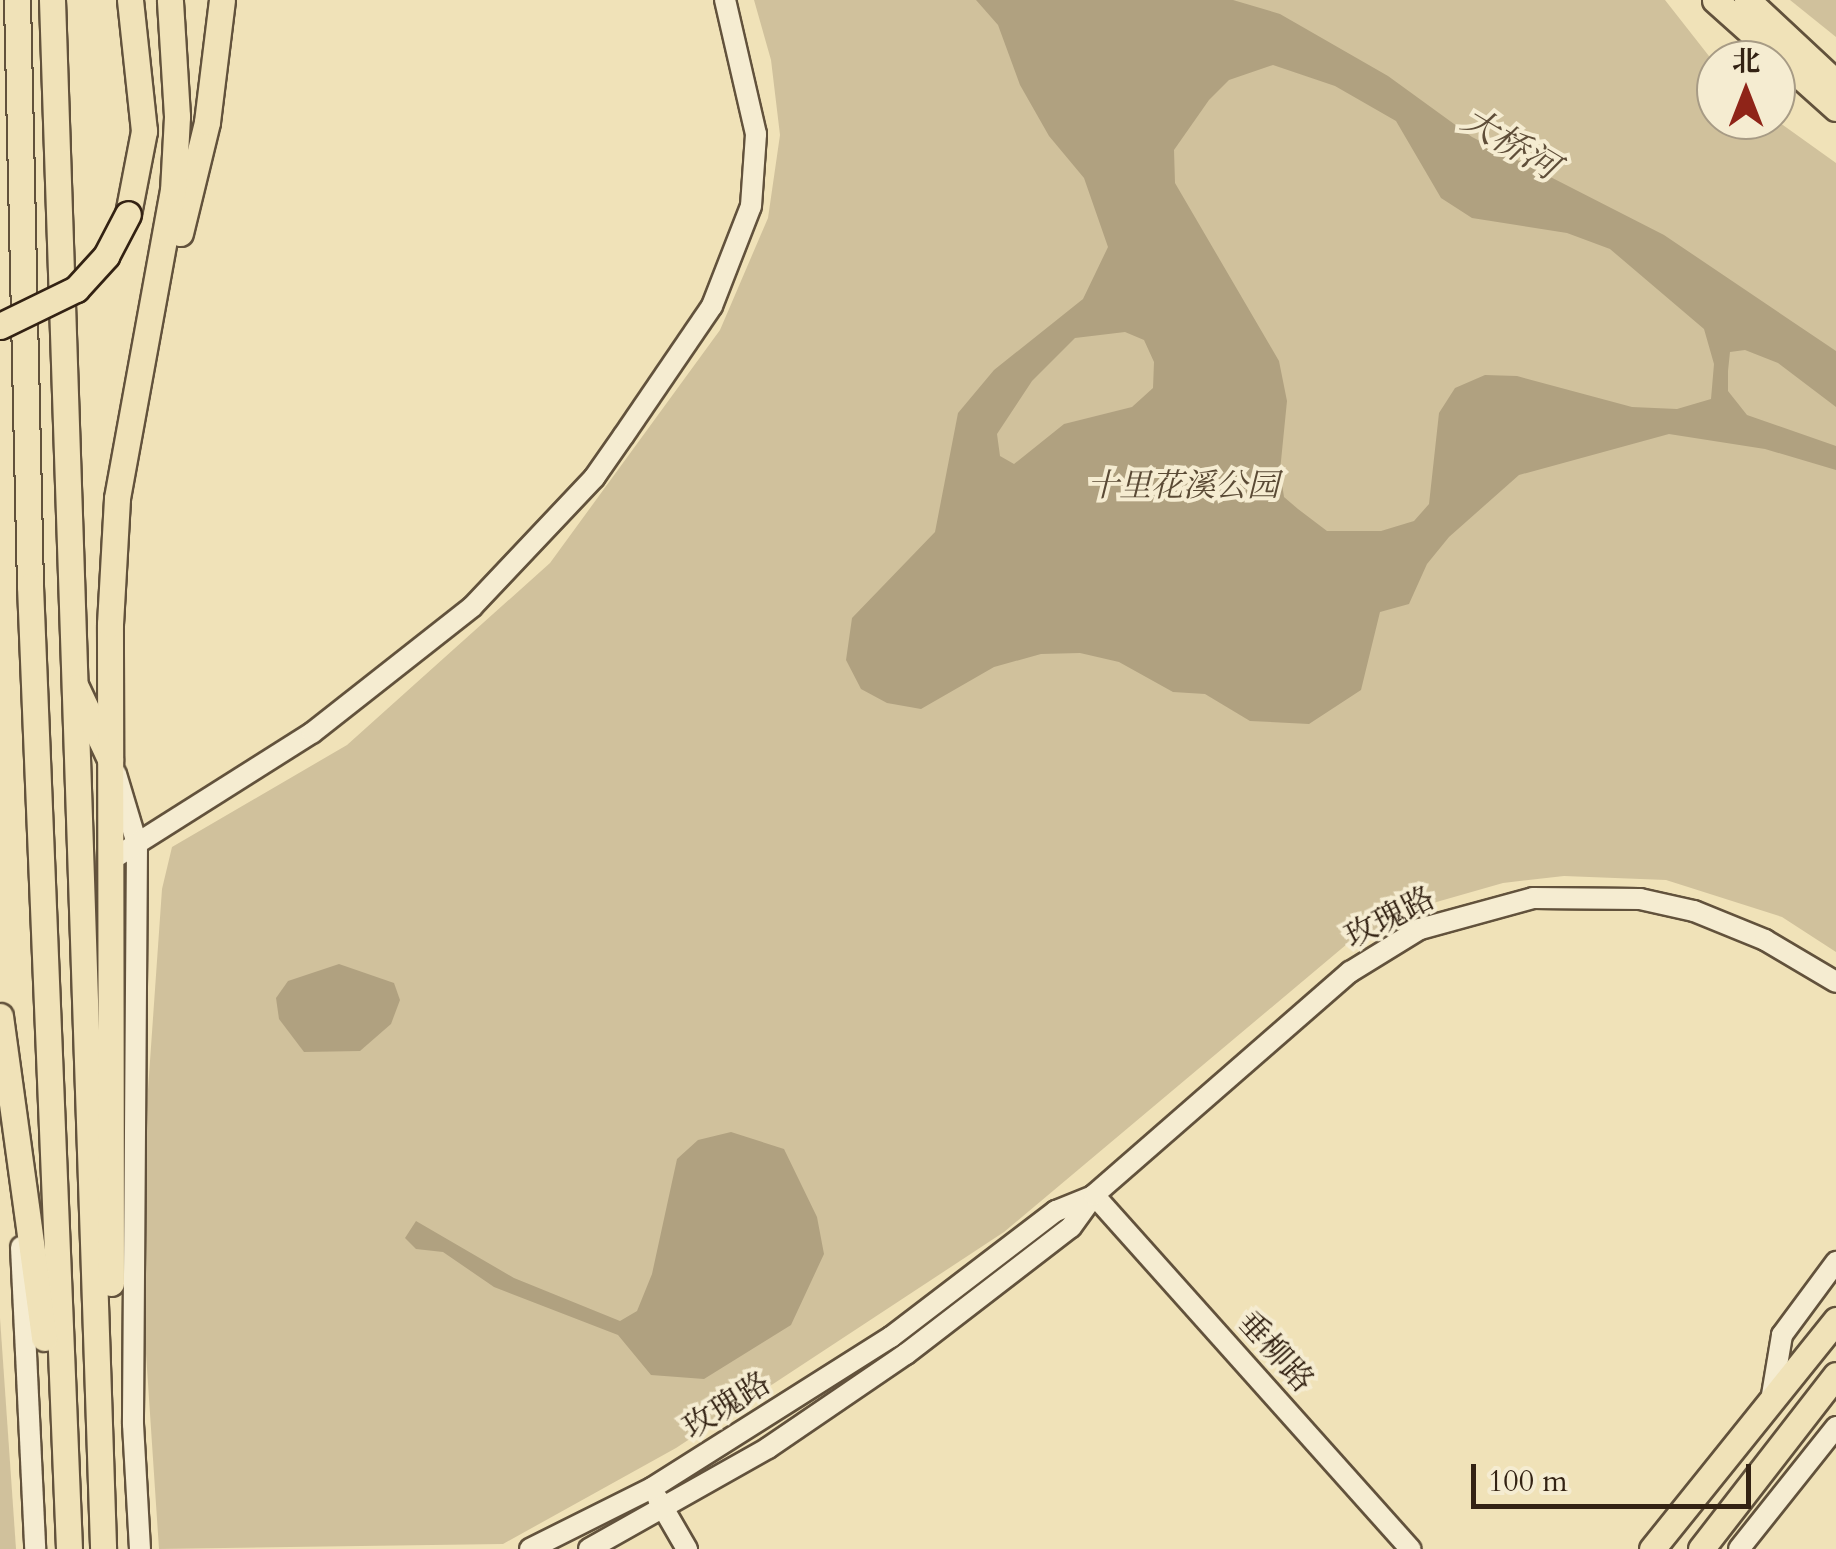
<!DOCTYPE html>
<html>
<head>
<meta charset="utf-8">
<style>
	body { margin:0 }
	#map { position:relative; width:1836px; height:1549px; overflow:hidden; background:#f0e2b8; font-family:Cardo,"Noto Serif SC",serif }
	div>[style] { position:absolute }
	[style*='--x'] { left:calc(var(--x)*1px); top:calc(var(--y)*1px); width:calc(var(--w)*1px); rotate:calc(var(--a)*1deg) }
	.green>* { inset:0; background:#d0c19c }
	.water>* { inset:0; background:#b0a180 }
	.roads { filter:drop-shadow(2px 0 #62523c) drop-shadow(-2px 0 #62523c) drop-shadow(0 2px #62523c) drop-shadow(0 -2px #62523c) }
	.minor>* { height:20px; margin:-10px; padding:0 10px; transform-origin:10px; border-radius:10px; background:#f5ecd1 }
	.major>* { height:25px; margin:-12.5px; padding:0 12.5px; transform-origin:12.5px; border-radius:12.5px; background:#f0e2b8 }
	.bridges { filter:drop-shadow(2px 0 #332213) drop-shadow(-2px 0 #332213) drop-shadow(0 2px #332213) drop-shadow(0 -2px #332213) }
	.major-bridge>* { height:25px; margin:-12.5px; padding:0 12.5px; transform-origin:12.5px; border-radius:12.5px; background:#f0e2b8 }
	span { translate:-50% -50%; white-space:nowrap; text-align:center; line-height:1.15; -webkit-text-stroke:8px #f5ecd1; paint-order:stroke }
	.park-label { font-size:32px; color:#5a4a35; font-style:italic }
	.street-label { font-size:32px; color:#332213 }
	.water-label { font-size:35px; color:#5f4e39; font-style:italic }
	.north { position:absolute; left:1696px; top:40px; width:100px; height:100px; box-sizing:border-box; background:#f5ecd1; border:2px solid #a79b85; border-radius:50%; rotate:0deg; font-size:28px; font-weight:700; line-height:40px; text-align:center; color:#332213 }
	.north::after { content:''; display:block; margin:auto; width:35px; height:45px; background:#8f2418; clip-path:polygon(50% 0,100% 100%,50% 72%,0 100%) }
	.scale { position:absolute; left:1471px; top:1464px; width:280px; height:45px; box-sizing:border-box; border:5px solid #332213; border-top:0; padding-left:12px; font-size:30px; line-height:35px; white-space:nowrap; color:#332213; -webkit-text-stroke:8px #f5ecd1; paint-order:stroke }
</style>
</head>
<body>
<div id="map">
	<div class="green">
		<div style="clip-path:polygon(754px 0,1665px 0,1716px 65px,1716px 120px,1776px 120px,1836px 163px,1836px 952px,1782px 917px,1666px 880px,1564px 876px,1503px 883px,1433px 903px,1347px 944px,1004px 1232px,676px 1448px,503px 1544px,159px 1549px,138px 1233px,162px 889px,172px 847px,347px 745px,550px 563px,720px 330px,768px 218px,780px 135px,771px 60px)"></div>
		<div style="clip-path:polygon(1790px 0,1836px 0,1836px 37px)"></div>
		<div style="clip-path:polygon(0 1318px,16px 1549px,0 1549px)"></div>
	</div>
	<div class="water">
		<div style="clip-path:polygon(evenodd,976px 0,1233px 0,1280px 14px,1388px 76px,1472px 137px,1664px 235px,1836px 351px,1836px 407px,1778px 363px,1745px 350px,1730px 352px,1728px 371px,1728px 391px,1747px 415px,1836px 446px,1836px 470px,1765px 449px,1669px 434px,1519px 475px,1449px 537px,1427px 564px,1409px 604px,1380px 612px,1361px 690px,1309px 724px,1250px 721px,1205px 694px,1173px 692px,1119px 662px,1080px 653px,1041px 654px,994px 667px,921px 709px,887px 703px,861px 689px,846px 660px,852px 618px,935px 532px,958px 413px,994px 370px,1083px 299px,1108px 247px,1084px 178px,1049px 136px,1020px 85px,998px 25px,976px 0,1273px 65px,1335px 86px,1396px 121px,1441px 198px,1472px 218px,1567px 233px,1610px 249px,1704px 329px,1714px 364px,1711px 399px,1677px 409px,1632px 407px,1517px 376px,1485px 375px,1455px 388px,1439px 413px,1429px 504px,1414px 521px,1381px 531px,1327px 531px,1298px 509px,1284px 497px,1280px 471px,1287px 401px,1279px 361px,1175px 183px,1174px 150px,1209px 100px,1229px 80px,1273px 65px,976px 0,1125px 332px,1144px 340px,1154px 362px,1153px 388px,1132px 407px,1064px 424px,1014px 464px,1000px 456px,997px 434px,1032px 381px,1075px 338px,1125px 332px)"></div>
		<div style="clip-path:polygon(339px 964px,394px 983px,400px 1000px,391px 1024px,360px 1051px,304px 1052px,279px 1019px,276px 998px,288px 981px)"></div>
		<div style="clip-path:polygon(731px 1132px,784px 1149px,817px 1217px,824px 1254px,791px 1325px,704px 1379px,651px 1375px,618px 1335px,494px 1287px,443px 1252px,416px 1249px,405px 1238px,416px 1221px,514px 1278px,620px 1321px,637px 1311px,652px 1274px,677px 1159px,698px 1140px)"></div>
	</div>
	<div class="roads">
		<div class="minor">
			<div style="--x:116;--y:774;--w:73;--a:73.3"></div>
			<div style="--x:137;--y:844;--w:580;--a:90.4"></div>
			<div style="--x:133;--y:1424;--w:125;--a:86.8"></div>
			<div style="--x:114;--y:858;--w:234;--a:-32.3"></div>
			<div style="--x:312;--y:733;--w:204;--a:-38.2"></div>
			<div style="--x:472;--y:607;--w:178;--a:-46.6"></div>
			<div style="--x:594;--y:478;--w:52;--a:-55.1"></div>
			<div style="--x:624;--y:435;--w:156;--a:-55.7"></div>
			<div style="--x:712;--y:306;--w:107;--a:-68.7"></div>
			<div style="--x:751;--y:206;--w:72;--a:-86"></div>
			<div style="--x:756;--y:134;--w:138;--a:-103"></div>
			<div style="--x:1094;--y:1195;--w:475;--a:48.2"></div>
			<div style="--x:21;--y:1247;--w:302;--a:87.3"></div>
			<div style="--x:1771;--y:1401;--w:67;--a:-80.5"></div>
			<div style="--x:1782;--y:1335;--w:91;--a:-53.5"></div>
			<div style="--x:658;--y:1499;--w:58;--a:59.9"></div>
			<div style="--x:530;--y:1549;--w:136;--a:-26.6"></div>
			<div style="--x:652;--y:1488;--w:283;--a:-32.3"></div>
			<div style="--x:891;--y:1337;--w:208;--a:-37.4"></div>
			<div style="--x:1056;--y:1211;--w:40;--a:-22"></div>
			<div style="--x:589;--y:1549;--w:206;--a:-29.4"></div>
			<div style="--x:768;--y:1448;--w:167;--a:-34.3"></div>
			<div style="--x:906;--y:1354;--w:208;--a:-37.6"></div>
			<div style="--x:1071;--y:1227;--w:39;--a:-54"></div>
			<div style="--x:1094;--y:1195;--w:340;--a:-41.1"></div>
			<div style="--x:1350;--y:972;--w:82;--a:-31.6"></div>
			<div style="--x:1420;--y:929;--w:117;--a:-15.3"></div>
			<div style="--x:1533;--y:898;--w:107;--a:0.5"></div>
			<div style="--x:1640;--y:899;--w:55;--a:12.5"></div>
			<div style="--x:1694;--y:911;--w:77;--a:22.2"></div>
			<div style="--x:1765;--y:940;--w:82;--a:30.6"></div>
			<div style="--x:1739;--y:1549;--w:156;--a:-51.5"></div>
		</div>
		<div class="major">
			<div style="--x:17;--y:0;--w:586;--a:88.73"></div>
			<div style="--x:30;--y:586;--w:964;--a:87.68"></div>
			<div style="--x:52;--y:0;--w:1550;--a:88.11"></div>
			<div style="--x:1715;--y:0;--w:162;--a:41.8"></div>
			<div style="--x:1747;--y:0;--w:122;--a:43"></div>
			<div style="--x:128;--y:214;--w:85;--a:-79.1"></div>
			<div style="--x:144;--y:131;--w:132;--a:-96.1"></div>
			<div style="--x:180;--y:233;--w:114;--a:-76.3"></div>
			<div style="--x:207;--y:122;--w:123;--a:-83"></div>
			<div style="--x:76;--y:687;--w:80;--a:64.7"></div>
			<div style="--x:0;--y:1016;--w:325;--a:82.2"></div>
			<div style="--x:111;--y:1283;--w:659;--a:-90.09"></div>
			<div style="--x:110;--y:624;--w:126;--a:-86.8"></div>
			<div style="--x:117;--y:498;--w:312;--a:-79.7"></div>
			<div style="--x:173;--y:191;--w:75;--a:-86.9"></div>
			<div style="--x:177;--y:116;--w:116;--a:-93.5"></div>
			<div style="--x:1652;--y:1549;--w:294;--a:-51.2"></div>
			<div style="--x:1701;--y:1549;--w:220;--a:-52.2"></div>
		</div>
	</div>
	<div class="bridges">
		<div class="major-bridge">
			<div style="--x:0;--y:326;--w:85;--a:-26"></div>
			<div style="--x:76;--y:289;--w:45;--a:-47.7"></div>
			<div style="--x:106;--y:256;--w:47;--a:-62.4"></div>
		</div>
	</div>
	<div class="park-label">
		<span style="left:1183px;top:486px">十里花溪公园</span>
	</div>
	<div class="street-label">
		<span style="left:1390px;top:918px;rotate:-27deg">玫瑰路</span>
		<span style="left:1275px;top:1352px;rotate:48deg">垂柳路</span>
		<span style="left:727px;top:1406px;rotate:-32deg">玫瑰路</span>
	</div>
	<div class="water-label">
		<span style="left:1510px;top:144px;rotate:31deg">大桥河</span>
	</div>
	<div class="north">北</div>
	<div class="scale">100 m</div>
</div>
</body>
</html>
